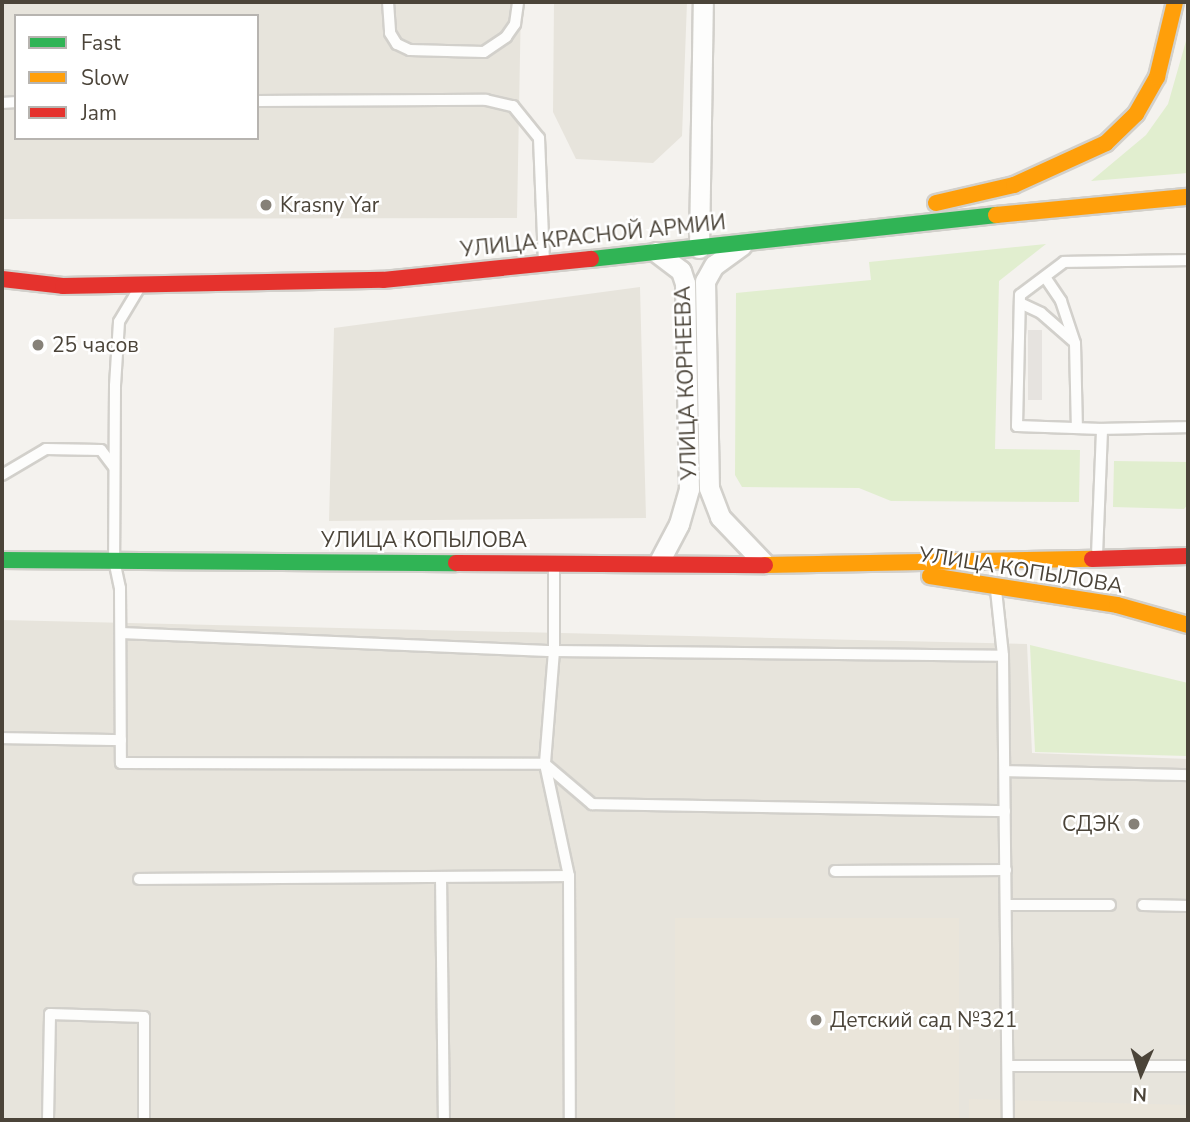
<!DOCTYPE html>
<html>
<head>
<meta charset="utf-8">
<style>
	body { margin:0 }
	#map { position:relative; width:1190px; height:1122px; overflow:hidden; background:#f4f2ee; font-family:"Nunito Sans",sans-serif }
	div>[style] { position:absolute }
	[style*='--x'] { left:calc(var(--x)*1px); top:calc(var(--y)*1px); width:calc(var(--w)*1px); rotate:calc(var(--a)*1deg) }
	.residential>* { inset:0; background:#e7e4dc }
	.education>* { inset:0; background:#eae5da; transform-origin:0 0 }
	.green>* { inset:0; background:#e1eecf }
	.parking>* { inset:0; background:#e6e3df; transform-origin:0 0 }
	.roads { filter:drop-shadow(2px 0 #d2d0cb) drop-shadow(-2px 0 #d2d0cb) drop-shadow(0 2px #d2d0cb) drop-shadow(0 -2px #d2d0cb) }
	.lane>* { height:10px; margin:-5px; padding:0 5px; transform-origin:5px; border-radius:5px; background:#fdfdfc }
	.street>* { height:19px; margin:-9.5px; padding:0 9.5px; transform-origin:9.5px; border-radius:9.5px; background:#fdfdfc }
	.fast>* { height:16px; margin:-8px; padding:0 8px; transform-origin:8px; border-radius:8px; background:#30b455 }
	.slow>* { height:16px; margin:-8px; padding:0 8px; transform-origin:8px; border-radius:8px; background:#ff9f0a }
	.jam>* { height:16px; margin:-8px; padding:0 8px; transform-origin:8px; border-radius:8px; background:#e5322d }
	.dots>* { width:19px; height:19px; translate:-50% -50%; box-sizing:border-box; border:4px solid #fff; border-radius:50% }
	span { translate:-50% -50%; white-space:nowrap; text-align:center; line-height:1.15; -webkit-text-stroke:5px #fff; paint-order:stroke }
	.poi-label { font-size:21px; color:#4b4439 }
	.left { translate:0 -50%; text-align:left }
	.right { translate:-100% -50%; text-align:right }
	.street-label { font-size:21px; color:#4b4439 }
	.frame { position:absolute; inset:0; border:4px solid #4b4439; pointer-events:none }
	.legend { position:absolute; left:14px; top:14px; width:245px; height:126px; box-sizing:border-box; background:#fff; border:2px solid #b7b4b0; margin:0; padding:9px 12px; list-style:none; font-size:21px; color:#4b4439 }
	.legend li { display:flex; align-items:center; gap:14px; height:35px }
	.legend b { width:35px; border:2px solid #b7b4b0 }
	.north { position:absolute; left:1106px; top:1038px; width:70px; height:70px; -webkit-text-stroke:5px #fff; paint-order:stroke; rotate:183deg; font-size:19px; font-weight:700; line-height:28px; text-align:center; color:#4b4439 }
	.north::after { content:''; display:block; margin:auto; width:24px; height:32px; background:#4b4439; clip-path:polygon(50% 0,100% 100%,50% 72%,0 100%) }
</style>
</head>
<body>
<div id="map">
	<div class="residential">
		<div style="clip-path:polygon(evenodd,2px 2px,521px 2px,517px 218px,2px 219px,2px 2px,16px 16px,257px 16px,257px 138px,16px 138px,16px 16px)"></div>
		<div style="clip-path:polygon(554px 2px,687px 2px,682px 136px,653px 163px,576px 159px,553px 112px)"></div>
		<div style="clip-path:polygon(640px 287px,646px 518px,329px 521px,334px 328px)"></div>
		<div style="clip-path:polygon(2px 620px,1027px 644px,1032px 753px,1188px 759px,1188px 1120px,2px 1120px)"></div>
	</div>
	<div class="education">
		<div style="left:675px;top:918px;width:284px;height:202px"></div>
		<div style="clip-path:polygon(969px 1099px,1188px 1105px,1188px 1120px,969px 1120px)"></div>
	</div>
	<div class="green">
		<div style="clip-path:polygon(1188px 34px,1188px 173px,1091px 181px,1146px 135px,1168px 104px)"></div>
		<div style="clip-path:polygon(1046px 244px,999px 281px,995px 449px,1080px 450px,1079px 502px,891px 501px,859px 488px,742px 487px,735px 475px,736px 293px,871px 280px,869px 262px)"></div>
		<div style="clip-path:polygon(1114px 461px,1188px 462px,1188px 504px,1184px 509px,1113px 507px)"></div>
		<div style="clip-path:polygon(1030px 645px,1188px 683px,1188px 756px,1035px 752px)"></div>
	</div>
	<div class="parking">
		<div style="left:1028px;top:330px;width:14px;height:70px"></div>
	</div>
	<div class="roads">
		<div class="lane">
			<div style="--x:388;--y:2;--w:31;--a:86"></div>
			<div style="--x:390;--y:33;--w:13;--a:58"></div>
			<div style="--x:397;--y:44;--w:14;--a:25"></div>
			<div style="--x:410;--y:50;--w:74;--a:1.5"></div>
			<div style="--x:484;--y:52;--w:27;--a:-34"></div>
			<div style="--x:506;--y:37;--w:16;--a:-55"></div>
			<div style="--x:515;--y:24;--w:22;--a:-82"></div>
			<div style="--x:257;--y:101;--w:229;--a:-0.3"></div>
			<div style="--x:486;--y:100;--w:28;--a:13"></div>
			<div style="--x:513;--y:106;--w:41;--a:50.9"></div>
			<div style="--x:539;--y:138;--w:124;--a:87.7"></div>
			<div style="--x:2;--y:103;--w:14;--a:-4"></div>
			<div style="--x:1045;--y:277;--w:29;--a:56"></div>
			<div style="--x:1061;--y:301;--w:44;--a:71.6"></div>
			<div style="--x:1075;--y:343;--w:85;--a:88.7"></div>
			<div style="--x:138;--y:290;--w:37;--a:121"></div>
			<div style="--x:119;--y:322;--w:64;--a:93.6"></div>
			<div style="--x:115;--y:386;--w:174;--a:90.3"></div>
			<div style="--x:114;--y:560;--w:29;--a:78"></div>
			<div style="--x:120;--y:588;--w:175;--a:89.7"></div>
			<div style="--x:121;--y:763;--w:424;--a:0.1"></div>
			<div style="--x:545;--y:764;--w:62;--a:40.4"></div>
			<div style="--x:592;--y:804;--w:413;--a:1"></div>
			<div style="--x:1020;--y:303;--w:23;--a:25"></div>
			<div style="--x:1041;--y:313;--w:43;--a:41.2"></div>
			<div style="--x:1102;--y:429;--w:85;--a:-178"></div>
			<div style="--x:1017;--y:426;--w:131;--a:-88.7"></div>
			<div style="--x:1020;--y:295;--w:55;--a:-36.9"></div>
			<div style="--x:1064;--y:262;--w:124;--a:-0.9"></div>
			<div style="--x:2;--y:475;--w:51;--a:-30.6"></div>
			<div style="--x:46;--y:449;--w:55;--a:1"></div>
			<div style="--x:101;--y:450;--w:21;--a:53"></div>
			<div style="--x:1097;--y:555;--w:126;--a:-87.7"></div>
			<div style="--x:1102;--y:429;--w:86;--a:-1.3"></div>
			<div style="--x:554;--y:567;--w:84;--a:90"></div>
			<div style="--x:554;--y:651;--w:113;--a:94.6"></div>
			<div style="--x:545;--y:764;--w:115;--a:77.9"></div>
			<div style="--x:569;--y:876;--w:244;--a:89.8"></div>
			<div style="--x:996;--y:590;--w:66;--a:83.9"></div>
			<div style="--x:1003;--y:656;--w:464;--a:89.4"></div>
			<div style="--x:121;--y:633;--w:433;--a:2.4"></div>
			<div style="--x:554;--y:651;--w:449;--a:0.6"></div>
			<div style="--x:2;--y:738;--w:119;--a:1"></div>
			<div style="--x:1005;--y:771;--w:183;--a:1.3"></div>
			<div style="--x:835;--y:871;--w:171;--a:-0.3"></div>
			<div style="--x:441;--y:877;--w:243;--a:89.3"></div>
			<div style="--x:139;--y:879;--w:430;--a:-0.4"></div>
			<div style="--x:1007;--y:905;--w:103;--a:0"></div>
			<div style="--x:1143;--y:905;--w:45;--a:1.3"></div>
			<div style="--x:1010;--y:1066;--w:178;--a:0"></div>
			<div style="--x:48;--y:1120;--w:106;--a:-88.9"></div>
			<div style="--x:50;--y:1014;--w:94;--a:1.8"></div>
			<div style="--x:144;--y:1017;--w:103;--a:90"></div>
		</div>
		<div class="street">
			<div style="--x:742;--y:245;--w:34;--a:144"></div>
			<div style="--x:714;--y:265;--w:18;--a:119"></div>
			<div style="--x:705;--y:281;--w:207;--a:88.9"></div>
			<div style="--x:709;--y:488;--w:31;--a:69"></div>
			<div style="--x:720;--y:517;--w:64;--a:46.3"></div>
			<div style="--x:699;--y:248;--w:246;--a:-89.1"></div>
			<div style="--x:656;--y:252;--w:31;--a:37"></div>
			<div style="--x:681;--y:271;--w:13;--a:72"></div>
			<div style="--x:685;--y:283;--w:206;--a:88.9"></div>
			<div style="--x:689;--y:489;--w:36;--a:106"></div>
			<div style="--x:679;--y:524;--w:43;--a:117.8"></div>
		</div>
		<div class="fast">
			<div style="--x:591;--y:259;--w:407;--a:-6.2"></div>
			<div style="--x:2;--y:560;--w:454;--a:0.4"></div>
		</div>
		<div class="slow">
			<div style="--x:936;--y:203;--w:80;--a:-13"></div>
			<div style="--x:1014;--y:185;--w:101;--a:-24.5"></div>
			<div style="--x:1106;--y:143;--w:42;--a:-44"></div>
			<div style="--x:1136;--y:114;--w:43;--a:-60.4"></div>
			<div style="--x:1157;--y:77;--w:77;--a:-76.5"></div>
			<div style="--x:996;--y:215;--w:193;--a:-5.4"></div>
			<div style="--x:765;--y:565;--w:327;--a:-1.1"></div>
			<div style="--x:930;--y:576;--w:189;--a:8.8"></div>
			<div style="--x:1117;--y:605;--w:74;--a:15.7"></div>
		</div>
		<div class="jam">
			<div style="--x:2;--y:279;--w:61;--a:6.5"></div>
			<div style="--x:63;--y:286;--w:320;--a:-1.1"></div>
			<div style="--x:383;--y:280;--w:209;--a:-5.8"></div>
			<div style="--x:1092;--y:559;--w:96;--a:-1.8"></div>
			<div style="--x:456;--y:563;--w:309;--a:0.4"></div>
		</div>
	</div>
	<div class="dots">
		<div style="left:266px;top:205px;background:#868178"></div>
		<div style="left:38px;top:345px;background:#868178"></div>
		<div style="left:1134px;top:824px;background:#868178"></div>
		<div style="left:816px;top:1020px;background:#868178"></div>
	</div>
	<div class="poi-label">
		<span class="left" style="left:280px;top:205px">Krasny Yar</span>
		<span class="left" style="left:52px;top:345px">25 часов</span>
		<span class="right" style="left:1120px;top:824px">СДЭК</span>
		<span class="left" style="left:830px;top:1020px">Детский сад №321</span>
	</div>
	<div class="street-label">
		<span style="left:593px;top:236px;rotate:-6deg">УЛИЦА КРАСНОЙ АРМИИ</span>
		<span style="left:686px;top:383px;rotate:-92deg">УЛИЦА КОРНЕЕВА</span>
		<span style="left:424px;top:540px">УЛИЦА КОПЫЛОВА</span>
		<span style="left:1021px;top:570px;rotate:9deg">УЛИЦА КОПЫЛОВА</span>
	</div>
	<div class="frame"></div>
	<ul class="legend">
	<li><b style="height:9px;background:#30b455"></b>Fast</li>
	<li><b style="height:9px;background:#ff9f0a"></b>Slow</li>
	<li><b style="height:9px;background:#e5322d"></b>Jam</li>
	</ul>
	<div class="north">N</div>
</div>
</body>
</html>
